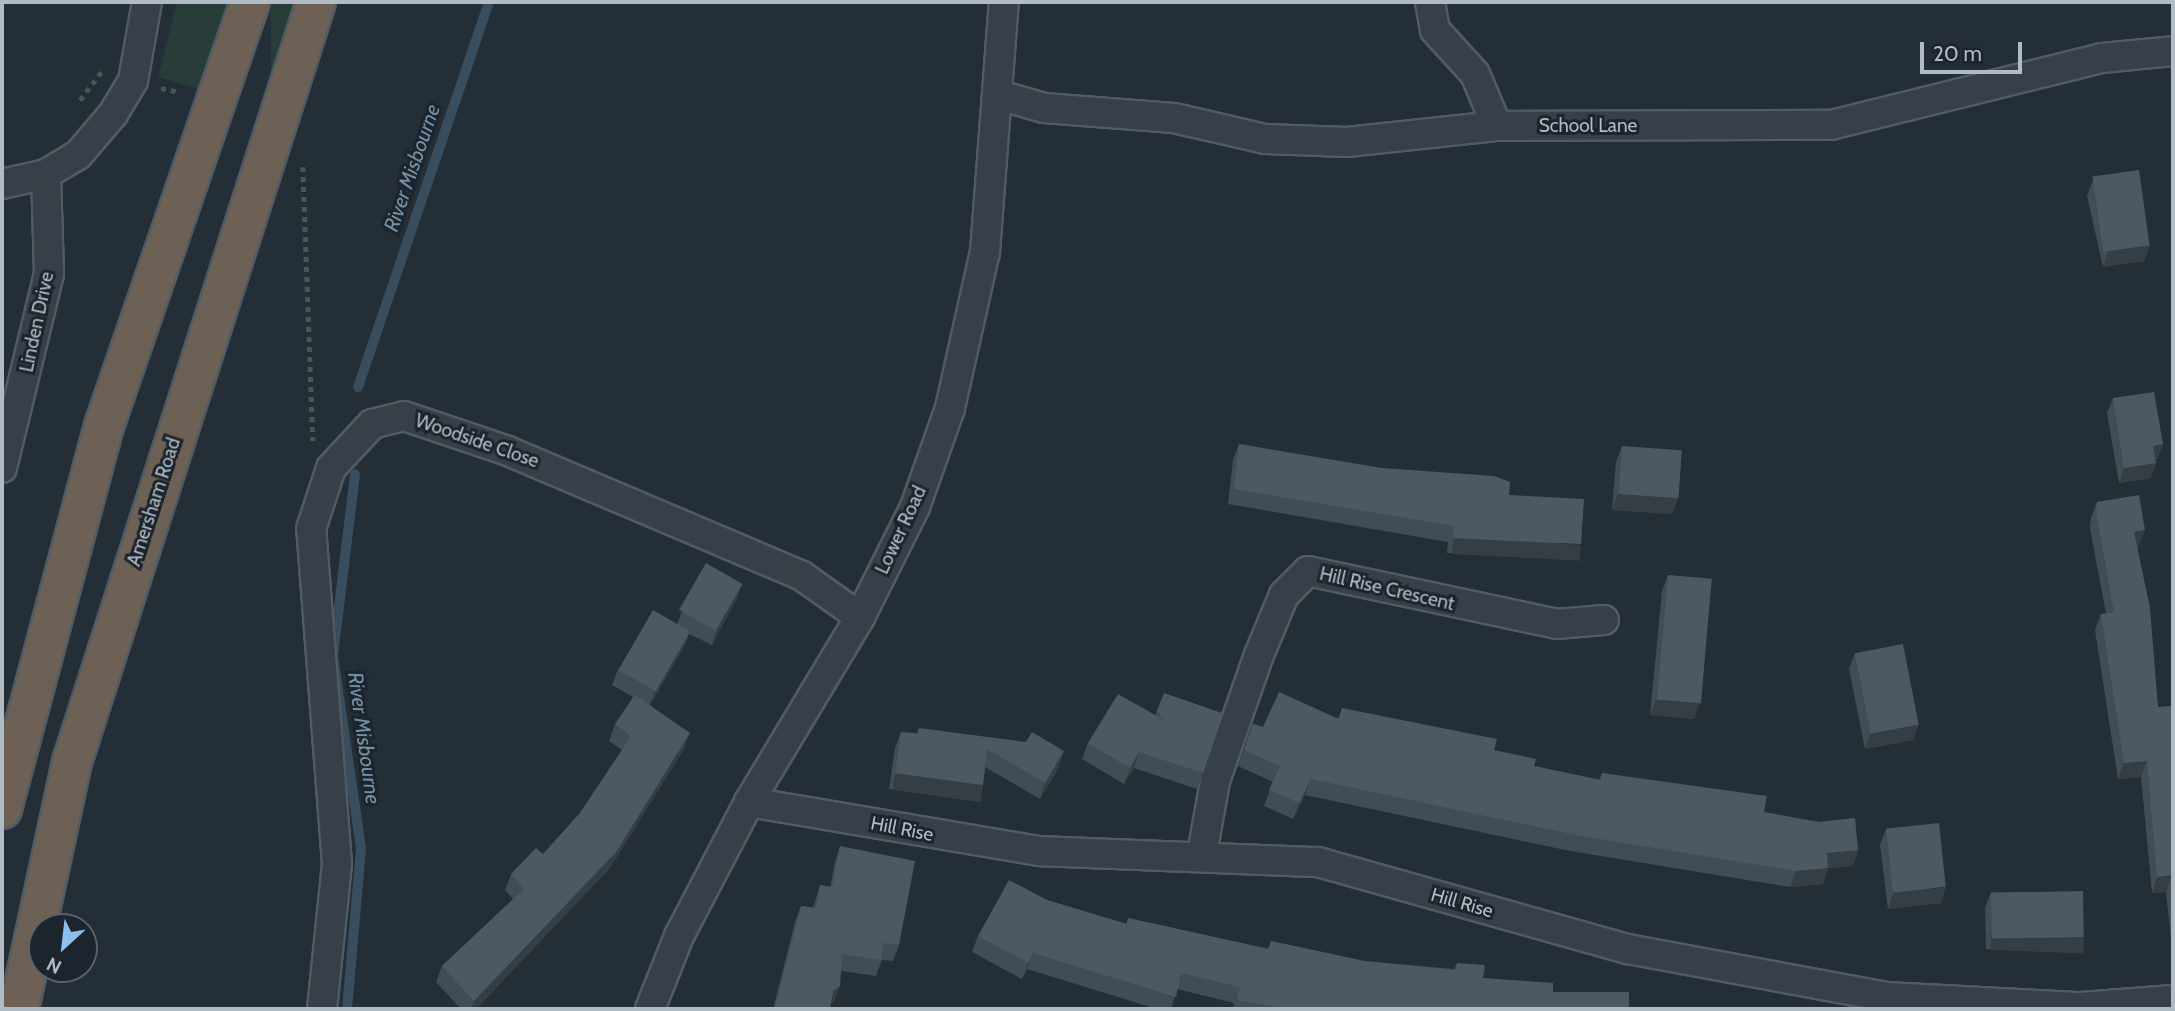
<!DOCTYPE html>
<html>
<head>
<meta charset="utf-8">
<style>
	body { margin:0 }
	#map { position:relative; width:2175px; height:1011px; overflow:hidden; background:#232e37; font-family:Cabin,sans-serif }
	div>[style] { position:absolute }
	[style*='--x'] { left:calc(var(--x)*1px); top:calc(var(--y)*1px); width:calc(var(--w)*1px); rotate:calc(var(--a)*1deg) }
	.green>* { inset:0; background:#283c3a; transform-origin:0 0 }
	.stream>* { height:10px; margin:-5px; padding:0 5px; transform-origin:5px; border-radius:5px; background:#384d5d }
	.path>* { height:4.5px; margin-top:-2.25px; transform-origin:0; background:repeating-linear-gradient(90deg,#455757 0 5px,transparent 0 10px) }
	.roads { filter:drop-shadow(2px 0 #515b63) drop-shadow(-2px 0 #515b63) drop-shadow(0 2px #515b63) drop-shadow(0 -2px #515b63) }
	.street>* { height:28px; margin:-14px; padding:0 14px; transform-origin:14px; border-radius:14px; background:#374048 }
	.highway>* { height:38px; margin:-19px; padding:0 19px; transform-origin:19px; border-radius:19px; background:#6d6054 }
	.wall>* { inset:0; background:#414d55 }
	.shaded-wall>* { inset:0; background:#353e45; transform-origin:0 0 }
	.building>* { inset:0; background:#4c5963; transform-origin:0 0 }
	span { translate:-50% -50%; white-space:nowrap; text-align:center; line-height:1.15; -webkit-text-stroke:6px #1c252d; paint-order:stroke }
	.street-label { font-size:19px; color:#b1bbc4 }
	.water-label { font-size:21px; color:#7490a5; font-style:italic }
	.frame { position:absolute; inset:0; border:4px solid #b1bbc4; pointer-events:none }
	.north { position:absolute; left:28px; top:913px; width:70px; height:70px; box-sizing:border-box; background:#1c252d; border:2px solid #586169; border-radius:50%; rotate:207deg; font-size:19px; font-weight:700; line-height:28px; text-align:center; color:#b1bbc4 }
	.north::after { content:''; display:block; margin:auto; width:24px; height:32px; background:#8cbfee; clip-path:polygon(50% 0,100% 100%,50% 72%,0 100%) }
	.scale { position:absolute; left:1920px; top:42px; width:102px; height:32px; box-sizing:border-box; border:4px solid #b1bbc4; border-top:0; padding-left:9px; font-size:21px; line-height:24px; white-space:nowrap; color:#b1bbc4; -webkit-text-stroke:5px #1c252d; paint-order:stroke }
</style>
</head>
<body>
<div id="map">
	<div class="green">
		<div style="clip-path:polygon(177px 2px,231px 2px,199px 89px,158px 77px)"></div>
		<div style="left:271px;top:2px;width:25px;height:102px"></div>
	</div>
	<div class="stream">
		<div style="--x:358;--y:387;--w:407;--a:-71.2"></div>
		<div style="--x:347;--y:1009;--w:162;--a:-85"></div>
		<div style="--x:361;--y:848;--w:194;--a:-98.3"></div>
		<div style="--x:333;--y:656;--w:183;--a:-83.1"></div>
	</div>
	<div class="path">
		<div style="--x:161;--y:88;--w:19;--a:12"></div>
		<div style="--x:80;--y:100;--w:38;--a:-53"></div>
		<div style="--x:303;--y:167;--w:274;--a:87.9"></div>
	</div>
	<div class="roads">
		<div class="street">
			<div style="--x:1430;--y:2;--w:28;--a:80"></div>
			<div style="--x:1435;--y:30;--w:59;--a:47.7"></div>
			<div style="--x:1475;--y:74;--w:56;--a:67.1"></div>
			<div style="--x:999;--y:95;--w:47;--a:16.1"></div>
			<div style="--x:1044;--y:108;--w:130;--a:4.4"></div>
			<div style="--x:1174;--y:118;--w:93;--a:13"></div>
			<div style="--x:1265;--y:139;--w:82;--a:2.1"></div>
			<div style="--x:1347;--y:142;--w:151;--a:-6.1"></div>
			<div style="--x:1497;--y:126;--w:334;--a:-0.2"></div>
			<div style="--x:1831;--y:125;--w:279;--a:-13.9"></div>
			<div style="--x:2102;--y:58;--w:71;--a:-5.6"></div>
			<div style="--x:2;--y:184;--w:45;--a:-12.8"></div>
			<div style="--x:46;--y:174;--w:37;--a:-31"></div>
			<div style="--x:78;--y:155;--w:54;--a:-49.5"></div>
			<div style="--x:113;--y:114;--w:39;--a:-59"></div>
			<div style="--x:133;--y:81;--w:80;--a:-80"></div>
			<div style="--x:2;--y:468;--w:200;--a:-76.4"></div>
			<div style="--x:49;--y:274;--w:100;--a:-91.7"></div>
			<div style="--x:749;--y:802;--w:295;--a:9.6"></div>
			<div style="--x:1040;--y:851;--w:278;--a:2.3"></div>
			<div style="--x:1318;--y:862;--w:322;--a:15.7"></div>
			<div style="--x:1628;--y:949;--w:263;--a:10.5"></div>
			<div style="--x:1887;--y:997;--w:194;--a:3"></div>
			<div style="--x:2081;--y:1007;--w:92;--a:-4.4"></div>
			<div style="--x:1202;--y:854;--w:74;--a:-79.9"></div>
			<div style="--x:1215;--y:781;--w:133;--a:-70.8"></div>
			<div style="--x:1259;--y:655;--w:65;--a:-67.4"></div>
			<div style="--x:1284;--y:595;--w:34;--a:-45"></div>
			<div style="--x:1308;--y:571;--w:255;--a:12"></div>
			<div style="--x:1557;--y:624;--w:47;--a:-4.9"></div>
			<div style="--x:322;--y:1009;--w:146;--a:-84.1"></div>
			<div style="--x:337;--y:864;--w:336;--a:-94.4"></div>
			<div style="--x:311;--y:529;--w:64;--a:-71.8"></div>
			<div style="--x:331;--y:468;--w:60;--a:-47"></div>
			<div style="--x:372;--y:424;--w:33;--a:-14"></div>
			<div style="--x:404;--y:416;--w:110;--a:18.6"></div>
			<div style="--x:508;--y:451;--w:319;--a:23"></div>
			<div style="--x:802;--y:576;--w:71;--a:35.3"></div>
			<div style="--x:650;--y:1009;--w:79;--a:-68.3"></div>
			<div style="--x:679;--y:936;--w:151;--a:-62.4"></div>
			<div style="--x:749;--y:802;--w:216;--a:-59"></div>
			<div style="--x:860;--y:617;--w:123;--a:-63.4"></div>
			<div style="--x:915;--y:507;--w:105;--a:-70.5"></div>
			<div style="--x:950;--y:408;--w:160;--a:-77.4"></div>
			<div style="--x:985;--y:252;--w:251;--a:-85.7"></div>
		</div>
		<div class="highway">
			<div style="--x:2;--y:809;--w:396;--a:-75.1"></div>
			<div style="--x:104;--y:426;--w:448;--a:-71"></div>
			<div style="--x:19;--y:1009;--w:253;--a:-77.9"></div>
			<div style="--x:72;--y:762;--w:798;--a:-72.2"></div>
		</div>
	</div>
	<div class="wall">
		<div style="clip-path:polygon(2093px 180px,2150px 245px,2144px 261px,2103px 267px,2087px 196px)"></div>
		<div style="clip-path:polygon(2113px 398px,2163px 444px,2157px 459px,2155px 460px,2156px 463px,2150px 478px,2119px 483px,2107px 413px)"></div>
		<div style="clip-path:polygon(1239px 444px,1509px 495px,1575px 560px,1447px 553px,1448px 542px,1228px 504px,1233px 460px)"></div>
		<div style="clip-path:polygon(1622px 446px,1678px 498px,1672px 514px,1612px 510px,1616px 462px)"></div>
		<div style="clip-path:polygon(2097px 502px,2139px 546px,2137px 547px,2158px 707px,2173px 706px,2173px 958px,2166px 892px,2152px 893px,2141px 777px,2118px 779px,2095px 630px,2101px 614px,2106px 614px,2090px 528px,2091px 518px)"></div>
		<div style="clip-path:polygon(1668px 575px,1694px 719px,1650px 715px,1662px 591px)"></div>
		<div style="clip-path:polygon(742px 584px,736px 600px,712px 645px,689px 634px,684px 647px,650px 705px,684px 749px,610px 868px,476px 1009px,461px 1009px,436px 982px,442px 966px,513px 899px,505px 890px,511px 874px,543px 854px,580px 813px,622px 750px,609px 741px,615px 724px,633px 697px,612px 685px,618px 669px,677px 624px,682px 611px)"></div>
		<div style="clip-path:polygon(1855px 653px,1919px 724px,1913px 740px,1865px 749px,1849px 669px)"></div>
		<div style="clip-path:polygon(1164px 693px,1203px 773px,1197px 789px,1134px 768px,1124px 784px,1082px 759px,1088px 743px,1155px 716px)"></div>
		<div style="clip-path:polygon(1342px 708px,1494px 750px,1534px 766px,1599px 780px,1602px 773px,1764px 812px,1858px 850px,1853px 866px,1828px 868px,1823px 884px,1790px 887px,1570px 851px,1305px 795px,1293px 819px,1264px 806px,1273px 782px,1238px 766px,1253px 724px,1263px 727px,1338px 719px)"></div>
		<div style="clip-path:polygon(919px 728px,1059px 767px,1040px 799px,985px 767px,983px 785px,977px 801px,889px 789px,895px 748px,901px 732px,917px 733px)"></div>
		<div style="clip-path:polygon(1886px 829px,1941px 903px,1888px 909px,1880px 845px)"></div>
		<div style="clip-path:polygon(840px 846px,899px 945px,893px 961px,882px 960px,876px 976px,841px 971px,834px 1002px,830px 1004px,830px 1009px,773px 1009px,795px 922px,801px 906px,813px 908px,820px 885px,830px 887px,835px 862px)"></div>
		<div style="clip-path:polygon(1991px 892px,2079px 953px,1986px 949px,1985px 908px)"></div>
		<div style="clip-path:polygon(1047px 900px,1126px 924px,1128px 918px,1268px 949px,1271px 941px,1364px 961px,1454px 969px,1457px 963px,1483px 978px,1629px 1008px,1645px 1009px,1233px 1009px,1234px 1003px,1177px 989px,1171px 1009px,1157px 1009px,1027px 969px,1022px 979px,972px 952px,978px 936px)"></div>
	</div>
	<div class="shaded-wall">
		<div style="clip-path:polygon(2150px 245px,2144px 261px,2103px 267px,2108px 251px)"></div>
		<div style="clip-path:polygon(2163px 444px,2157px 459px,2148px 461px,2153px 446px)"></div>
		<div style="clip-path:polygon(2156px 463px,2150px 478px,2119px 483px,2124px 468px)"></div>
		<div style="clip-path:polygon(1618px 494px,1678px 498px,1672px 514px,1612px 510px)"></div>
		<div style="clip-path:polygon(2145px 530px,2139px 546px,2128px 548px,2134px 532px)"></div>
		<div style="left:1453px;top:538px;width:128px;height:16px;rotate:3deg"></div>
		<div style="clip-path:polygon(742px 584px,736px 600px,712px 645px,717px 629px)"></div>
		<div style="clip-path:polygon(690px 631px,684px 647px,649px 706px,655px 690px)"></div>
		<div style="clip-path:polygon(1656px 699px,1700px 703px,1694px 719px,1650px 715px)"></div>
		<div style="clip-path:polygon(1919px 724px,1913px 740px,1865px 749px,1871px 733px)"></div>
		<div style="clip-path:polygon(690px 733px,684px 749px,610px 868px,476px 1009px,471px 1009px,474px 1001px)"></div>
		<div style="clip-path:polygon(1064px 751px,1059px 767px,1040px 799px,1045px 783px)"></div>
		<div style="clip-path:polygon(1139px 752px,1134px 768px,1124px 784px,1130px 768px)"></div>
		<div style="clip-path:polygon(2147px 761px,2141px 777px,2118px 779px,2124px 763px)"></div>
		<div style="left:895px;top:773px;width:89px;height:17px;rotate:8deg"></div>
		<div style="clip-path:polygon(1311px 779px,1305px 795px,1293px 819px,1299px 803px)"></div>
		<div style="clip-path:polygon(1858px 850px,1853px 866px,1828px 868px,1823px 884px,1790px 887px,1796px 871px,1827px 853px)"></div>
		<div style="clip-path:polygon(2172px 875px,2166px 892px,2152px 893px,2157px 877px)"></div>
		<div style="clip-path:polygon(1946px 887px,1941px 903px,1888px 909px,1893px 893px)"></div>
		<div style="left:1991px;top:933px;width:93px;height:17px;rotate:2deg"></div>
		<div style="clip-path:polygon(1033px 953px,1027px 969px,1022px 979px,1028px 963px)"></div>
		<div style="clip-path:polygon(840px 986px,834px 1002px,827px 1007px,833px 991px)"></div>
	</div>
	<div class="building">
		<div style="left:2139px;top:170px;width:76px;height:47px;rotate:82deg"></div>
		<div style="clip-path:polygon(2154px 392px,2163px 444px,2153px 446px,2156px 463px,2124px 468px,2113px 398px)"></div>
		<div style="clip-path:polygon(1239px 444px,1382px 468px,1494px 476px,1510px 482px,1509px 495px,1584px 499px,1581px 544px,1453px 538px,1454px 526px,1234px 489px)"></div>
		<div style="left:1622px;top:446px;width:60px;height:48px;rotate:4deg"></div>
		<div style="clip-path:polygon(2139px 495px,2145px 530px,2134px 532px,2150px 608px,2158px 707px,2173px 706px,2173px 888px,2172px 875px,2157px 877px,2147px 761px,2124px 763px,2101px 614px,2114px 612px,2096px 512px,2097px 502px)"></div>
		<div style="left:706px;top:563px;width:42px;height:54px;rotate:30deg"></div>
		<div style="left:1668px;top:575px;width:44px;height:125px;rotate:5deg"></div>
		<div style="left:653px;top:610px;width:43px;height:69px;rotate:30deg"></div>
		<div style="left:1903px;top:644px;width:82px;height:49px;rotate:79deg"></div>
		<div style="clip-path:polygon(1279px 692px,1339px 719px,1342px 708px,1497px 739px,1494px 750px,1536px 759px,1534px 766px,1601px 780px,1602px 773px,1767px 796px,1764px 812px,1819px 822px,1855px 818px,1858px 850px,1827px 853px,1828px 868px,1796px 871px,1576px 835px,1311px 779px,1299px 803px,1269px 790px,1280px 766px,1244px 750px,1253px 724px,1263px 727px)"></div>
		<div style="clip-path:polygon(1164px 693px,1222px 713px,1203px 773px,1139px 752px,1130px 768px,1088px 743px,1118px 694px,1164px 720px,1157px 711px)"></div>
		<div style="clip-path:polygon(635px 695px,690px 733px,616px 852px,474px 1001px,442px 966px,524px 889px,511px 874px,536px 848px,543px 854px,580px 813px,631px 736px,615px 724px)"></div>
		<div style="clip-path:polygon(919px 728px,1026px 742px,1032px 732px,1064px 751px,1045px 783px,987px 749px,983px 785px,895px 773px,901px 732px,918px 734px)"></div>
		<div style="left:1939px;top:823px;width:64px;height:53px;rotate:84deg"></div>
		<div style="clip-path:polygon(840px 846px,915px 861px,899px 945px,884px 943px,881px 960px,842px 954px,840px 986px,833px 991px,830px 1009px,786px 1009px,775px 1007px,801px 906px,816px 908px,820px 885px,832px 887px)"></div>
		<div style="clip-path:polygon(1009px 880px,1047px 900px,1127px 924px,1128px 918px,1269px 949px,1271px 941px,1364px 961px,1456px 970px,1457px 963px,1485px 965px,1483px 978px,1553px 983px,1553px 992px,1629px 992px,1629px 1008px,1645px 1009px,1286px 1009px,1237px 1000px,1240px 987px,1181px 973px,1176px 997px,1033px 953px,1028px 963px,978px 936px)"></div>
		<div style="left:2083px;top:891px;width:46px;height:92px;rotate:89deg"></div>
	</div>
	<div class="street-label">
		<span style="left:1588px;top:126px">School Lane</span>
		<span style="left:37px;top:322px;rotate:-78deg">Linden Drive</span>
		<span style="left:477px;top:441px;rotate:19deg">Woodside Close</span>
		<span style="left:154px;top:502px;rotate:-72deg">Amersham Road</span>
		<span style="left:901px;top:530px;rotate:-65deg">Lower Road</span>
		<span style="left:1387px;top:589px;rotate:13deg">Hill Rise Crescent</span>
		<span style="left:902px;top:829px;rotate:11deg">Hill Rise</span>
		<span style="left:1462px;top:903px;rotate:16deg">Hill Rise</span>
	</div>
	<div class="water-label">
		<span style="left:412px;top:168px;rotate:-71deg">River Misbourne</span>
		<span style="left:364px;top:738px;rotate:82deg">River Misbourne</span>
	</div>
	<div class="frame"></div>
	<div class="north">N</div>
	<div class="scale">20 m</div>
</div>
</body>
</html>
